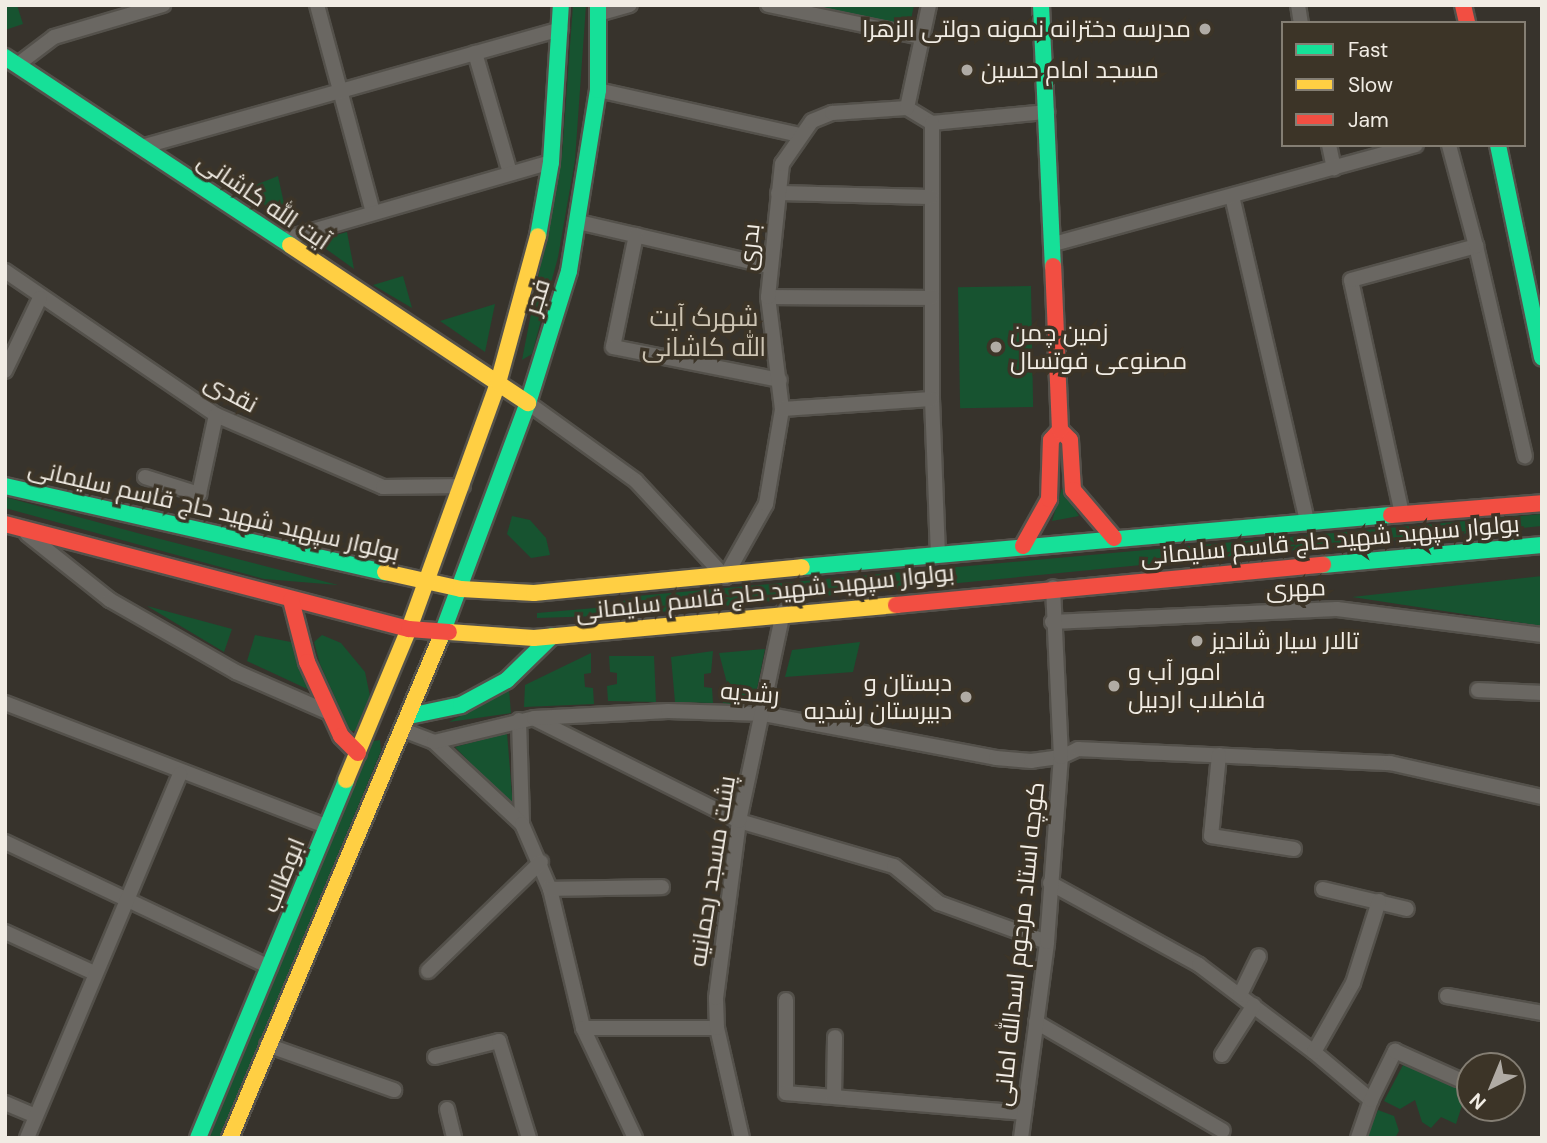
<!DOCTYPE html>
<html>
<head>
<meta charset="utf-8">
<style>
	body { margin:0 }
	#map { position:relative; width:1547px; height:1143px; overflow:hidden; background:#37332c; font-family:"DM Sans",Cairo,sans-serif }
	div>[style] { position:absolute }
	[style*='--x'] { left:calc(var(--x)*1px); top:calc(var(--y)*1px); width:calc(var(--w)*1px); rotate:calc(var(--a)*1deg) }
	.green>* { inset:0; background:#175330; transform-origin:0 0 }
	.roads { filter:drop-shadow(2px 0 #54514b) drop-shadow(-2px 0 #54514b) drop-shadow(0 2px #54514b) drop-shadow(0 -2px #54514b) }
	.street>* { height:14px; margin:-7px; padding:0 7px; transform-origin:7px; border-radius:7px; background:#6a6762 }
	.fast>* { height:16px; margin:-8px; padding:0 8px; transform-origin:8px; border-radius:8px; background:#16e098 }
	.slow>* { height:16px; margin:-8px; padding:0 8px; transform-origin:8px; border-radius:8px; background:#ffcf43 }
	.jam>* { height:16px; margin:-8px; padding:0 8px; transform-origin:8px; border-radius:8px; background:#f24e42 }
	.dots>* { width:19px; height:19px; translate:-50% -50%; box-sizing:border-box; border:4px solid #3c3427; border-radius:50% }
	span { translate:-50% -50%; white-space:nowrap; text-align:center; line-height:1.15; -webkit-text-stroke:7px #3c3427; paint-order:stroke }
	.poi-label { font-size:24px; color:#f1ece4 }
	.right { translate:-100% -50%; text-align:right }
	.left { translate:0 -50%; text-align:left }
	.street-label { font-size:24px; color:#f1ece4 }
	.neighbourhood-label { font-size:26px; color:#cdc4b3 }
	.frame { position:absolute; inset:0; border:7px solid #f1ece4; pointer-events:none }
	.legend { position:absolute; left:1281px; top:21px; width:245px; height:126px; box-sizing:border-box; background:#3c3427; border:2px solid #847e73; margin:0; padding:9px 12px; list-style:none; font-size:21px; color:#f1ece4 }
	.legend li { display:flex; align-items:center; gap:14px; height:35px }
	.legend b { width:35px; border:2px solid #847e73 }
	.north { position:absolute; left:1456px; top:1052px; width:70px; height:70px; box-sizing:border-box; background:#3c3427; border:2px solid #847e73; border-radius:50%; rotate:223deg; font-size:19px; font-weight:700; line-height:28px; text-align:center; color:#f1ece4 }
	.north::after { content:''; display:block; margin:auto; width:24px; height:32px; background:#b0aba4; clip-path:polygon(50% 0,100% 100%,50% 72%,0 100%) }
</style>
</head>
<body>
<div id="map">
	<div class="green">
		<div style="clip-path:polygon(17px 5px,23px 24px,5px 30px,5px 7px)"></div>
		<div style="clip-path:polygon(573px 5px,586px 5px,575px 160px,558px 257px,532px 354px,522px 360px,562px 155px)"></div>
		<div style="clip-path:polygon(795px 5px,914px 5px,909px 29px)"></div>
		<div style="clip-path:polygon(278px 176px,288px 222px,243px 190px)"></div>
		<div style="clip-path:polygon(347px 232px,354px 269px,315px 241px)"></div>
		<div style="clip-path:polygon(403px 276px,412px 308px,373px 285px)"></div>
		<div style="left:1031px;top:286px;width:121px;height:73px;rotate:89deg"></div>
		<div style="clip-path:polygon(495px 304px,485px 352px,440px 321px)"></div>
		<div style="clip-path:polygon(1062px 488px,1079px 516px,1052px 521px)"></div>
		<div style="clip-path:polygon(5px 497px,141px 534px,338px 585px,264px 579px,5px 508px)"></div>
		<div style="clip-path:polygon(1542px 514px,1542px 526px,630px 615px,537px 618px,537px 613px,607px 607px,637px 596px)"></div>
		<div style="clip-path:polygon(512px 516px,530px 520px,546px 538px,550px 555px,531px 558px,507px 534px)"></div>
		<div style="clip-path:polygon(1542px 576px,1542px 626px,1352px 597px)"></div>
		<div style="clip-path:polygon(147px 606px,232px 629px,224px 652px)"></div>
		<div style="clip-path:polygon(255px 635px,296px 643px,316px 693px,247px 661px)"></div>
		<div style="clip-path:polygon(322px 635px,341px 643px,365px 672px,371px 701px,360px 731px,350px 731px,320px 664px,314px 642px)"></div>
		<div style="clip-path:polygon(860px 642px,853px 672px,785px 677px,792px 650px)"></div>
		<div style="clip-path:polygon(765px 649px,753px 709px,723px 703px,721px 688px,728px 687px,719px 653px)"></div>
		<div style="clip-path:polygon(713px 651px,711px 673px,704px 674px,704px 687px,712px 688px,713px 703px,675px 702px,671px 657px)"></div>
		<div style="clip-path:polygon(591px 653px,591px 673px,584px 674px,585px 687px,593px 688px,594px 704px,524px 707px,525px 685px)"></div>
		<div style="clip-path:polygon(609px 656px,654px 656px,656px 702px,608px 701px,607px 686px,617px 684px,617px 673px,610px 672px)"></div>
		<div style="clip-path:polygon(509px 690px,511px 713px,449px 722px)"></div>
		<div style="clip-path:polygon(507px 733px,513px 807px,455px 747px)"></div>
		<div style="clip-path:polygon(380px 740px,381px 751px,220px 1138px,209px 1138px,373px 741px)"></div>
		<div style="clip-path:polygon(1403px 1065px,1467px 1090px,1456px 1124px,1441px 1117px,1431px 1128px,1422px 1122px,1415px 1100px,1400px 1109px,1384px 1101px)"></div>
		<div style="clip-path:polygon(1378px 1110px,1394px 1116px,1399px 1131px,1395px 1138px,1366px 1138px)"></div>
	</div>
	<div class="roads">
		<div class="street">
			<div style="--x:317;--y:5;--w:214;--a:74.9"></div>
			<div style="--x:768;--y:5;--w:156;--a:11.8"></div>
			<div style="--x:1298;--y:5;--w:18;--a:81"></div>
			<div style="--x:598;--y:14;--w:33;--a:-16"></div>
			<div style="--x:475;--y:53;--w:125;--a:73.7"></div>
			<div style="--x:17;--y:65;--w:46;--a:-37.1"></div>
			<div style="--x:54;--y:37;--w:114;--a:-16.4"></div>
			<div style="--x:598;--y:90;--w:206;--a:12.6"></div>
			<div style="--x:907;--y:108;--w:29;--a:31"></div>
			<div style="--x:932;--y:123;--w:116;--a:-5.5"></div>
			<div style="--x:932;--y:123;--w:276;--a:90"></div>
			<div style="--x:932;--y:399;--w:156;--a:87.8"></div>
			<div style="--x:1329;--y:145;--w:24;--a:78"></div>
			<div style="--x:141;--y:147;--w:436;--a:-15.7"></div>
			<div style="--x:778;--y:193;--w:153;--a:1.5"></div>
			<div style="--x:1232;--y:196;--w:335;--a:77"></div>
			<div style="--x:578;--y:222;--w:196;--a:13"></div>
			<div style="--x:636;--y:235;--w:114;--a:101.6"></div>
			<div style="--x:613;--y:347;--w:170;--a:11.2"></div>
			<div style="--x:281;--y:240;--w:281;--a:-16.1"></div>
			<div style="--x:1054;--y:244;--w:375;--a:-15.3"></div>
			<div style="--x:1476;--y:246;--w:216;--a:76.9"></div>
			<div style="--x:5;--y:271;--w:255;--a:34.3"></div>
			<div style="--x:216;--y:415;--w:182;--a:23.3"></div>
			<div style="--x:383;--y:487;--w:80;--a:-0.7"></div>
			<div style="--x:768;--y:297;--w:164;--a:0.3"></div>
			<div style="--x:5;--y:371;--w:81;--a:-64.4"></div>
			<div style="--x:528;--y:403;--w:133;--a:35.8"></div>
			<div style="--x:636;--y:481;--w:131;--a:47.2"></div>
			<div style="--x:725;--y:577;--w:84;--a:-60.7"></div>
			<div style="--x:766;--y:504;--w:96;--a:-80.4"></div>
			<div style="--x:782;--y:409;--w:113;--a:-97.1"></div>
			<div style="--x:768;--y:297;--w:134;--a:-84"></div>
			<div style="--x:782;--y:164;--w:52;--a:-55.1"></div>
			<div style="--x:812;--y:121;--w:22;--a:-22"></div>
			<div style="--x:832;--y:113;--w:75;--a:-3.8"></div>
			<div style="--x:907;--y:108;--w:105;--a:-77.9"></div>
			<div style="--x:782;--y:409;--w:150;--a:-3.8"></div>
			<div style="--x:145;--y:477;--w:57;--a:17.5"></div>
			<div style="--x:199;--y:494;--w:81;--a:-77.9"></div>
			<div style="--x:1402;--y:514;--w:239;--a:-102.3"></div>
			<div style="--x:1351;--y:280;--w:130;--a:-15.2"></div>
			<div style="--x:1476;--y:246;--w:105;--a:-105"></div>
			<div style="--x:27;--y:534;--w:106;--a:38.5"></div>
			<div style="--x:110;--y:600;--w:145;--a:29.7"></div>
			<div style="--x:236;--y:672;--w:103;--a:23.6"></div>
			<div style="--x:1052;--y:622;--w:285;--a:-2.6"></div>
			<div style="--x:1337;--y:609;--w:207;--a:7.2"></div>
			<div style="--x:1478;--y:690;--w:64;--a:2.7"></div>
			<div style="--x:5;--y:703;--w:346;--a:21"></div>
			<div style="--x:535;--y:719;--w:228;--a:26.6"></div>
			<div style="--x:739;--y:821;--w:161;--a:16.2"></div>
			<div style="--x:894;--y:866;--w:58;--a:39.4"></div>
			<div style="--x:939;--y:903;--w:115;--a:19.9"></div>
			<div style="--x:519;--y:720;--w:104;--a:88.3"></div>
			<div style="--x:403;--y:730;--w:33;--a:21"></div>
			<div style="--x:434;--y:742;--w:120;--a:43"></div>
			<div style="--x:522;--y:824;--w:71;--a:66.7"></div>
			<div style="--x:550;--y:889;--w:143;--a:76.6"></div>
			<div style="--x:583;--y:1028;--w:122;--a:64.7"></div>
			<div style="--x:434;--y:742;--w:103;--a:-13.5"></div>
			<div style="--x:534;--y:718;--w:134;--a:-3"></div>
			<div style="--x:668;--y:711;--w:96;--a:1.8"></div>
			<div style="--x:764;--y:714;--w:236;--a:10.7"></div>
			<div style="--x:996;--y:758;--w:35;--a:5"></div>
			<div style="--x:1031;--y:761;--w:30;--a:-8"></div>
			<div style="--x:1061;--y:757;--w:19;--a:-25"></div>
			<div style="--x:1078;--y:749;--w:312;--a:2.6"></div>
			<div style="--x:1390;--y:763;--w:156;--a:12.6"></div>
			<div style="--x:1219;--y:755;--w:81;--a:95.6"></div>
			<div style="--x:1211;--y:836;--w:84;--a:8.9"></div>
			<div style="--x:5;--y:842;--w:293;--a:25.3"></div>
			<div style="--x:1050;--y:883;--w:170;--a:28.8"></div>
			<div style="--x:1199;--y:965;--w:144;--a:37.1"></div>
			<div style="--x:1314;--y:1052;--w:75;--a:40.1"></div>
			<div style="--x:1371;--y:1100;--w:40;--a:108.9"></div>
			<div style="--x:550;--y:889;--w:112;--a:-1"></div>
			<div style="--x:1323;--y:889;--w:86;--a:13.4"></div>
			<div style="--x:5;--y:932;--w:98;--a:24.7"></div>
			<div style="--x:428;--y:971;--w:157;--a:-44"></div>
			<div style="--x:1240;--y:995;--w:43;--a:-64"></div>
			<div style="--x:1447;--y:996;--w:97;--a:10.1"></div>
			<div style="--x:786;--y:1000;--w:93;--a:90"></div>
			<div style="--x:786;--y:1093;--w:239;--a:4.8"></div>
			<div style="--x:1036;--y:1022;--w:216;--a:30.2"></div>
			<div style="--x:583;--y:1028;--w:134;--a:0"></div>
			<div style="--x:267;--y:1045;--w:135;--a:19.5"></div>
			<div style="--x:1314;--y:1052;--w:79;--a:-60.5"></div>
			<div style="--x:1353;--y:983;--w:86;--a:-72.4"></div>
			<div style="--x:1222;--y:1055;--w:59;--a:-57.4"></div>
			<div style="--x:435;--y:1057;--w:66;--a:-14"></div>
			<div style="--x:499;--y:1041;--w:102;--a:72.8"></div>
			<div style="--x:834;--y:1096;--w:59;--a:-89"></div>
			<div style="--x:1371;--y:1100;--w:55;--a:-63.9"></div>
			<div style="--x:1395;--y:1051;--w:69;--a:24"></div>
			<div style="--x:5;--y:1103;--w:33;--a:23"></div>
			<div style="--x:447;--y:1109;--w:30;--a:76"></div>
			<div style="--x:27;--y:1138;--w:395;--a:-67.2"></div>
			<div style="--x:742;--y:1138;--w:113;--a:-102.8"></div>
			<div style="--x:717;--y:1028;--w:30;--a:-92"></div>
			<div style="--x:716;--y:998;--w:178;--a:-82.6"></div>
			<div style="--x:739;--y:821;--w:214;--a:-78.1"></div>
			<div style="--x:1021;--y:1138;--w:198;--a:-82.4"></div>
			<div style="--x:1047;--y:942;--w:186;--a:-85.7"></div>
			<div style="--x:1061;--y:757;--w:170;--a:-92.7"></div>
		</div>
		<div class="fast">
			<div style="--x:1041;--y:5;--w:261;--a:87.4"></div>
			<div style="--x:5;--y:57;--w:341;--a:33.4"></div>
			<div style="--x:1498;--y:145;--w:217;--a:78.3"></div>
			<div style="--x:538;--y:236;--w:75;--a:-80"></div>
			<div style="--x:551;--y:162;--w:157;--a:-86.4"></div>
			<div style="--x:5;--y:486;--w:390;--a:12.8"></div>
			<div style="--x:1323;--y:565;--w:220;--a:-5.2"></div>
			<div style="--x:802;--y:567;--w:591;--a:-5.05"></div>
			<div style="--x:440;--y:639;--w:252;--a:-69.6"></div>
			<div style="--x:528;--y:403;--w:138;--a:-72.7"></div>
			<div style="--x:569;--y:271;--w:183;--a:-80.9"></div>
			<div style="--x:598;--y:90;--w:85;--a:-90"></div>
			<div style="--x:409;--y:716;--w:53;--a:-11.9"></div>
			<div style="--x:461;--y:705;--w:52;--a:-28.5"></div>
			<div style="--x:507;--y:680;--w:63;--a:-44.4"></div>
			<div style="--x:198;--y:1138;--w:387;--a:-67.5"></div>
		</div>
		<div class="slow">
			<div style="--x:290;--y:245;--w:286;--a:33.6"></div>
			<div style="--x:385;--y:572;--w:78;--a:12.6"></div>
			<div style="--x:461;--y:589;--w:73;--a:3.1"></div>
			<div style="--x:534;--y:593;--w:269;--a:-5.5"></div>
			<div style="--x:449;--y:632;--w:85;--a:4"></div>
			<div style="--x:534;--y:638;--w:364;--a:-5.2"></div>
			<div style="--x:346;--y:780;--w:164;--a:-67.4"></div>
			<div style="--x:409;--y:629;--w:262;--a:-70.1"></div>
			<div style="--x:498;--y:383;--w:152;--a:-74.8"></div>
			<div style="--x:230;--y:1138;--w:541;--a:-67.18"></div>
		</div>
		<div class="jam">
			<div style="--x:1463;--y:5;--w:18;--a:77"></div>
			<div style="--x:1060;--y:430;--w:14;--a:45"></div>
			<div style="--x:1070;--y:440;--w:50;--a:86.6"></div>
			<div style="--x:1073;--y:490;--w:63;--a:49.5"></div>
			<div style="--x:1391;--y:515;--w:151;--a:-4.5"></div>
			<div style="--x:5;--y:524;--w:417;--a:14.6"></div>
			<div style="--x:409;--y:629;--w:40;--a:4.3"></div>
			<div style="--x:1023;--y:546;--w:54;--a:-61"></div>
			<div style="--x:1049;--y:499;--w:59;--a:-88.1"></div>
			<div style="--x:1051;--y:440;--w:13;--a:-48"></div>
			<div style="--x:1060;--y:430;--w:164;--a:-92.4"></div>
			<div style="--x:291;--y:600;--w:64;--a:75.5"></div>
			<div style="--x:307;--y:662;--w:81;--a:65.3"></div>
			<div style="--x:341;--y:736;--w:24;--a:45"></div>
			<div style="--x:896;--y:605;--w:429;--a:-5.4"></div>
		</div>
	</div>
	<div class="dots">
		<div style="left:1205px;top:29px;background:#b0aba4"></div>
		<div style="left:967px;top:70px;background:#b0aba4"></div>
		<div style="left:996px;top:347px;background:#b0aba4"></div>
		<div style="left:1197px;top:641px;background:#b0aba4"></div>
		<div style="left:1114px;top:686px;background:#b0aba4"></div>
		<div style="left:966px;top:697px;background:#b0aba4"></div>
	</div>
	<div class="poi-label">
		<span class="right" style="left:1191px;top:29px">مدرسه دخترانه نمونه دولتی الزهرا</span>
		<span class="left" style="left:981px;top:70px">مسجد امام حسین</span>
		<span class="left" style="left:1010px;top:347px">زمین چمن<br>مصنوعی فوتسال</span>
		<span class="left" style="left:1211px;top:641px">تالار سیار شاندیز</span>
		<span class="left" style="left:1128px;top:686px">امور آب و<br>فاضلاب اردبیل</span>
		<span class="right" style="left:952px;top:697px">دبستان و<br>دبیرستان رشدیه</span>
	</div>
	<div class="street-label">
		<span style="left:264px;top:201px;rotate:34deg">آیت الله کاشانی</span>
		<span style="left:749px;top:247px;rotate:-84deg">بدری</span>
		<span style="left:537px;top:297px;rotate:-73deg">فجر</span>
		<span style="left:231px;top:393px;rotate:28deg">نقدی</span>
		<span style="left:214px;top:510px;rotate:13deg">بولوار سپهبد شهید حاج قاسم سلیمانی</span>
		<span style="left:1330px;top:540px;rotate:-5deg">بولوار سپهبد شهید حاج قاسم سلیمانی</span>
		<span style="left:1296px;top:588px;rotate:-2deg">مهری</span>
		<span style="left:765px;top:592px;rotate:-6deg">بولوار سپهبد شهید حاج قاسم سلیمانی</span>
		<span style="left:750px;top:693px;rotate:5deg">رشدیه</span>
		<span style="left:712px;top:871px;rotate:-81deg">پشت مسجد رحمانیه</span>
		<span style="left:283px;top:875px;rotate:-68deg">ابوطالب</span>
		<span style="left:1019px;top:944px;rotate:-84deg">کوچه استاد مرحوم اسدالله امانی</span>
	</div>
	<div class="neighbourhood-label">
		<span style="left:704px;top:333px">شهرک آیت<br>الله کاشانی</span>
	</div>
	<div class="frame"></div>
	<ul class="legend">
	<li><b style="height:9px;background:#16e098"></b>Fast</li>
	<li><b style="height:9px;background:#ffcf43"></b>Slow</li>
	<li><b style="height:9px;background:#f24e42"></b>Jam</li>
	</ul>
	<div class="north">N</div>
</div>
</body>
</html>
